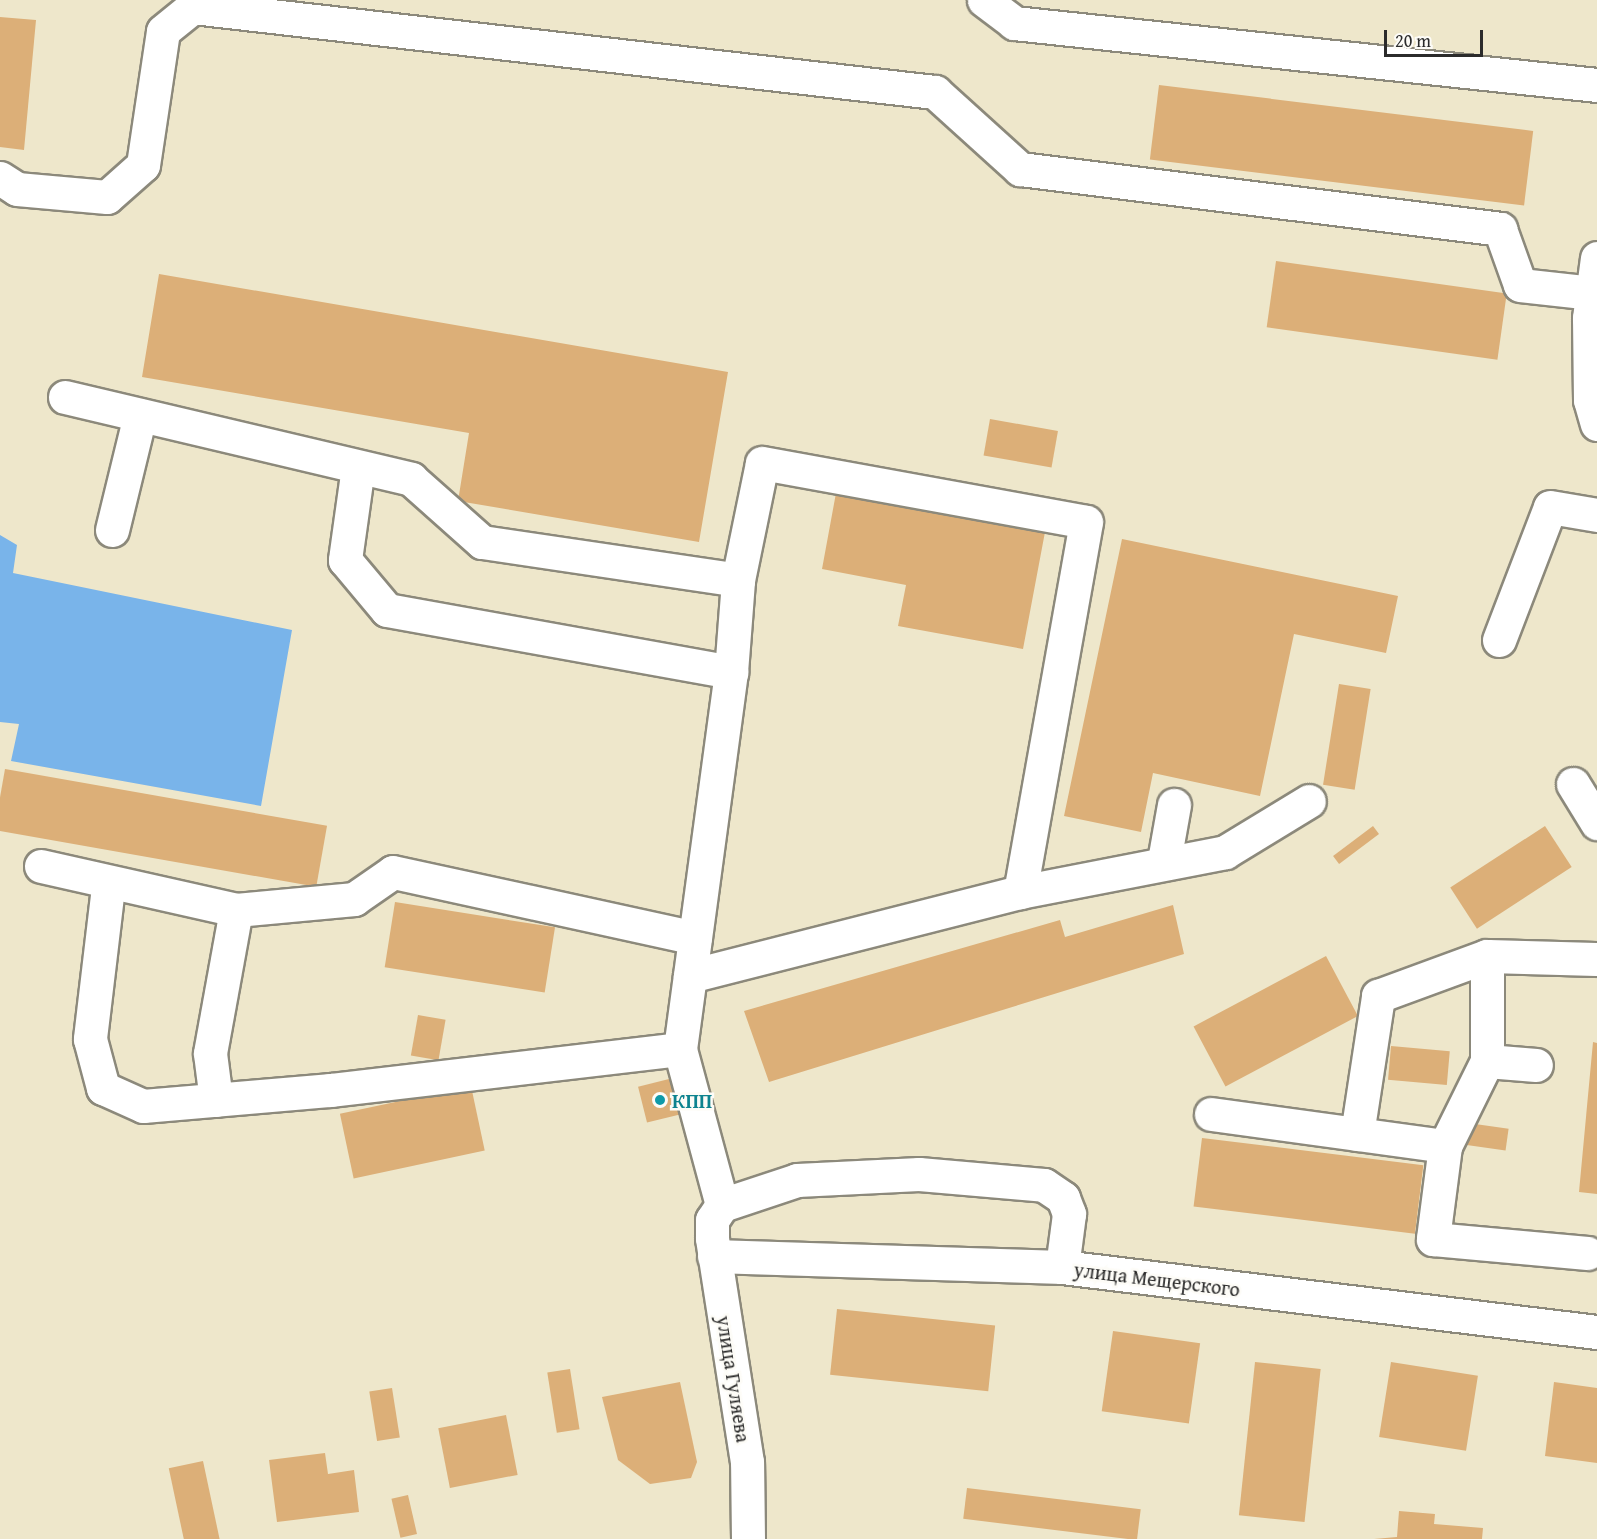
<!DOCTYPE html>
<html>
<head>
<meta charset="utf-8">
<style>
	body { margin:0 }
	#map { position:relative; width:1597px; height:1539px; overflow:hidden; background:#eee7cb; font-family:"Gentium Book Plus",serif }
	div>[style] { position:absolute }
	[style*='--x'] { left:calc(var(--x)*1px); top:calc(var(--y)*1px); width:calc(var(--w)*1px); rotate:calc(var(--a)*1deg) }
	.water>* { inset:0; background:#79b4ea }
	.building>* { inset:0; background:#dcaf78; transform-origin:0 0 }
	.roads { filter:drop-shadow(2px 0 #8c897b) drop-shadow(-2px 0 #8c897b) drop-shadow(0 2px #8c897b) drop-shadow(0 -2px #8c897b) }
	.minor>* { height:33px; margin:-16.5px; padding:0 16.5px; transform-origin:16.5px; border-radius:16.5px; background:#fff }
	.dots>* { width:16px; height:16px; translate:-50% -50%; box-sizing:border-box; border:3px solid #fdfcf7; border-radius:50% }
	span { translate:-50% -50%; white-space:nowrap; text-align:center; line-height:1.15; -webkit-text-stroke:5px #fdfcf7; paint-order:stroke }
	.culture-label { font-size:20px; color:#0d838f; font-weight:700 }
	.left { translate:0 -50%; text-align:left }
	.street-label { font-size:20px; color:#2b2b2b }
	.scale { position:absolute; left:1384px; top:30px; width:99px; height:27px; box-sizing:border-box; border:3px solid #2b2b2b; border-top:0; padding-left:8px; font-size:18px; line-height:21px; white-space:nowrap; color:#2b2b2b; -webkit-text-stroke:4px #fdfcf7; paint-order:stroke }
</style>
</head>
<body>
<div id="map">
	<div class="water">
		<div style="clip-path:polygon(0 535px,17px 545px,13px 573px,292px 630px,261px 806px,11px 761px,19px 724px,0 722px)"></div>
	</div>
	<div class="building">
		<div style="clip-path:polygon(0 17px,36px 20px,24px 150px,0 147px)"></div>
		<div style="left:1159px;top:85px;width:377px;height:75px;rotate:7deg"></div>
		<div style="left:1276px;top:261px;width:233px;height:67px;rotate:8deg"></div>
		<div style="clip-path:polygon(159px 274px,728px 372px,699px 542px,458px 501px,469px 433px,142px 377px)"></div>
		<div style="left:990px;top:419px;width:69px;height:37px;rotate:10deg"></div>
		<div style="clip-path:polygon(836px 493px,1045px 532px,1023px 649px,898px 626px,906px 585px,822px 569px)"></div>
		<div style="clip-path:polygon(1122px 539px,1398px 596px,1386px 653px,1294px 634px,1260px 796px,1153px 773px,1141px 832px,1064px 816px)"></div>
		<div style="left:1339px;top:684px;width:32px;height:102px;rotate:9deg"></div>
		<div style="left:5px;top:769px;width:327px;height:62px;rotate:10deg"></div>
		<div style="left:1373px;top:826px;width:10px;height:50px;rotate:53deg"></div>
		<div style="left:1545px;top:826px;width:49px;height:113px;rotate:57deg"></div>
		<div style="left:395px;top:902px;width:162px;height:66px;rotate:9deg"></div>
		<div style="clip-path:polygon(1173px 905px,1184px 954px,769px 1082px,744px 1011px,1060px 920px,1065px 937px)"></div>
		<div style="left:1326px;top:956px;width:68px;height:150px;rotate:62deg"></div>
		<div style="left:418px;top:1015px;width:28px;height:41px;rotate:10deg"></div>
		<div style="clip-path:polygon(1593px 1042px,1597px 1043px,1597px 1194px,1579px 1192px)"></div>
		<div style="left:1391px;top:1046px;width:59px;height:34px;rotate:5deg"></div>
		<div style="left:673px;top:1078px;width:37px;height:36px;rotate:76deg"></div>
		<div style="left:471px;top:1086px;width:66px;height:134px;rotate:78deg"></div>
		<div style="left:1468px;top:1123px;width:41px;height:22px;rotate:8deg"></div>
		<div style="left:1202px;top:1138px;width:223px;height:69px;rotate:7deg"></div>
		<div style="left:837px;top:1309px;width:159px;height:66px;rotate:6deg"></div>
		<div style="left:1113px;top:1331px;width:88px;height:81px;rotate:8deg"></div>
		<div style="left:1255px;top:1362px;width:66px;height:154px;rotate:6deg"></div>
		<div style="left:1391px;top:1362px;width:88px;height:76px;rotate:9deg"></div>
		<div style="left:570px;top:1369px;width:61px;height:23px;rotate:81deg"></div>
		<div style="clip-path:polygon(680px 1382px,697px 1462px,691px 1478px,650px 1484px,618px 1460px,602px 1397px)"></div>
		<div style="clip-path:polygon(1554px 1382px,1597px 1388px,1597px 1463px,1545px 1456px)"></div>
		<div style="left:392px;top:1388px;width:50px;height:23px;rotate:81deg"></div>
		<div style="left:506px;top:1415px;width:61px;height:69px;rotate:79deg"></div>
		<div style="clip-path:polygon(325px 1453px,328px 1474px,354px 1470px,359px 1512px,277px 1522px,269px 1460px)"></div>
		<div style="left:203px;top:1461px;width:80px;height:35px;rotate:78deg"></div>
		<div style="left:967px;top:1488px;width:175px;height:31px;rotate:7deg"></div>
		<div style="left:408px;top:1495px;width:40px;height:17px;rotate:77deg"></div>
		<div style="clip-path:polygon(1399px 1511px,1435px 1514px,1434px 1524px,1483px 1528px,1482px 1539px,1374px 1539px,1397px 1537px)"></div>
	</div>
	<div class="roads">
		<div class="minor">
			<div style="--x:984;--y:0;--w:38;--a:37"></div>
			<div style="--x:1014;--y:23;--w:586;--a:6.07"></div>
			<div style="--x:0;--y:178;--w:20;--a:33"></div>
			<div style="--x:17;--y:189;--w:90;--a:5.1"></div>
			<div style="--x:107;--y:197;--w:48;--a:-41.6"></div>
			<div style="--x:143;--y:165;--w:135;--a:-81.5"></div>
			<div style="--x:163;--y:31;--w:38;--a:-39"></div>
			<div style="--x:193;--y:7;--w:747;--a:6.54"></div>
			<div style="--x:935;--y:92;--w:115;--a:42.2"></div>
			<div style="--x:1020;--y:169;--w:484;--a:7.1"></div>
			<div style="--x:1500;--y:229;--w:59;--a:70.3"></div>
			<div style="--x:1520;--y:285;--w:73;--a:6.3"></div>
			<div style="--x:1597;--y:258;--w:61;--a:97.6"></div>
			<div style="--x:1589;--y:318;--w:82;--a:89.3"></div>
			<div style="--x:1590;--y:400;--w:25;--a:74"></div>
			<div style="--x:65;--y:397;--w:356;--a:13.3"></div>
			<div style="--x:411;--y:479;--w:95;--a:41.6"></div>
			<div style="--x:482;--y:542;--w:259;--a:8.4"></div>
			<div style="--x:358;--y:467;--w:94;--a:98"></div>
			<div style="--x:345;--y:560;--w:65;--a:50"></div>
			<div style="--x:387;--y:610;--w:350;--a:10.2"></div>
			<div style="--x:112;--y:530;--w:118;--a:-76.3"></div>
			<div style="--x:1499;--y:640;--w:142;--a:-69"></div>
			<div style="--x:1550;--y:507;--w:48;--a:9.7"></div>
			<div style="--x:1573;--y:784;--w:46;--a:58.4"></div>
			<div style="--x:1164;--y:861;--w:57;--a:-79.9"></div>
			<div style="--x:41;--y:866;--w:200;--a:12.7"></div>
			<div style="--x:236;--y:910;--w:119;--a:-5.3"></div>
			<div style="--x:354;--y:899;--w:47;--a:-34.7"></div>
			<div style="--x:393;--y:872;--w:309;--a:12.3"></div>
			<div style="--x:108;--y:887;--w:153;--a:96.8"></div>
			<div style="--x:90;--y:1039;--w:51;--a:75.1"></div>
			<div style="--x:103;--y:1088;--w:44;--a:24.2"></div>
			<div style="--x:143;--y:1106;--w:189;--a:-4.9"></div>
			<div style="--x:331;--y:1090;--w:351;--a:-6.7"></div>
			<div style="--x:1487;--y:956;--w:110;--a:1.6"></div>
			<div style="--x:690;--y:976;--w:341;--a:-14.3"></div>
			<div style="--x:1020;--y:892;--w:209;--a:-11"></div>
			<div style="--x:1225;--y:852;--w:98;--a:-31.3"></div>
			<div style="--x:1487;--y:1061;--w:95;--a:116.3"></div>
			<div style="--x:1445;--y:1146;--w:94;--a:97.4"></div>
			<div style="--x:1433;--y:1239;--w:155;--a:5.2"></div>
			<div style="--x:216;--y:1100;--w:47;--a:-97.3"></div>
			<div style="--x:210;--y:1053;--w:145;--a:-79.7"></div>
			<div style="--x:1211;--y:1114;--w:236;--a:7.8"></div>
			<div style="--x:1357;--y:1134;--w:140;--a:-81.3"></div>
			<div style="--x:1378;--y:996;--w:116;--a:-20.2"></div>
			<div style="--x:1487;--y:956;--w:105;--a:90"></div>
			<div style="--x:1487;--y:1061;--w:49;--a:4.7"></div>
			<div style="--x:722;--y:1205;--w:162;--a:-105.1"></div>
			<div style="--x:680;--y:1049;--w:380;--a:-82.3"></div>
			<div style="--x:731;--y:672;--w:92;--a:-85.6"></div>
			<div style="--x:738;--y:580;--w:119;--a:-78.4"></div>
			<div style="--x:762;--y:463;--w:329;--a:10.3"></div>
			<div style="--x:1086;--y:522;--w:376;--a:100.1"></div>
			<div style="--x:714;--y:1256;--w:348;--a:1.8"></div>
			<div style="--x:1062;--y:1267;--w:539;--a:6.93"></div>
			<div style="--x:748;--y:1539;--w:77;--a:-90.7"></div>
			<div style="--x:747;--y:1462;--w:227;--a:-98.9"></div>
			<div style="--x:712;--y:1238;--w:18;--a:-90"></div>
			<div style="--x:712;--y:1220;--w:18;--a:-56"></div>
			<div style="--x:722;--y:1205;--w:79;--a:-18.4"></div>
			<div style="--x:797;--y:1180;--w:122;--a:-2.8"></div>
			<div style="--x:919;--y:1174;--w:125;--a:5"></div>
			<div style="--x:1044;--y:1185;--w:23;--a:34"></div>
			<div style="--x:1063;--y:1198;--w:17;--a:69"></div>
			<div style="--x:1069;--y:1214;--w:53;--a:97.5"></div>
		</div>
	</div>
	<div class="dots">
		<div style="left:660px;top:1100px;background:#0f9aa8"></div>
	</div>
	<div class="culture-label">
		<span class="left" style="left:672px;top:1100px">КПП</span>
	</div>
	<div class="street-label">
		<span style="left:1157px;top:1279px;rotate:7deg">улица Мещерского</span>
		<span style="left:734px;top:1379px;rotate:81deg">улица Гуляева</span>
	</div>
	<div class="scale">20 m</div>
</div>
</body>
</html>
